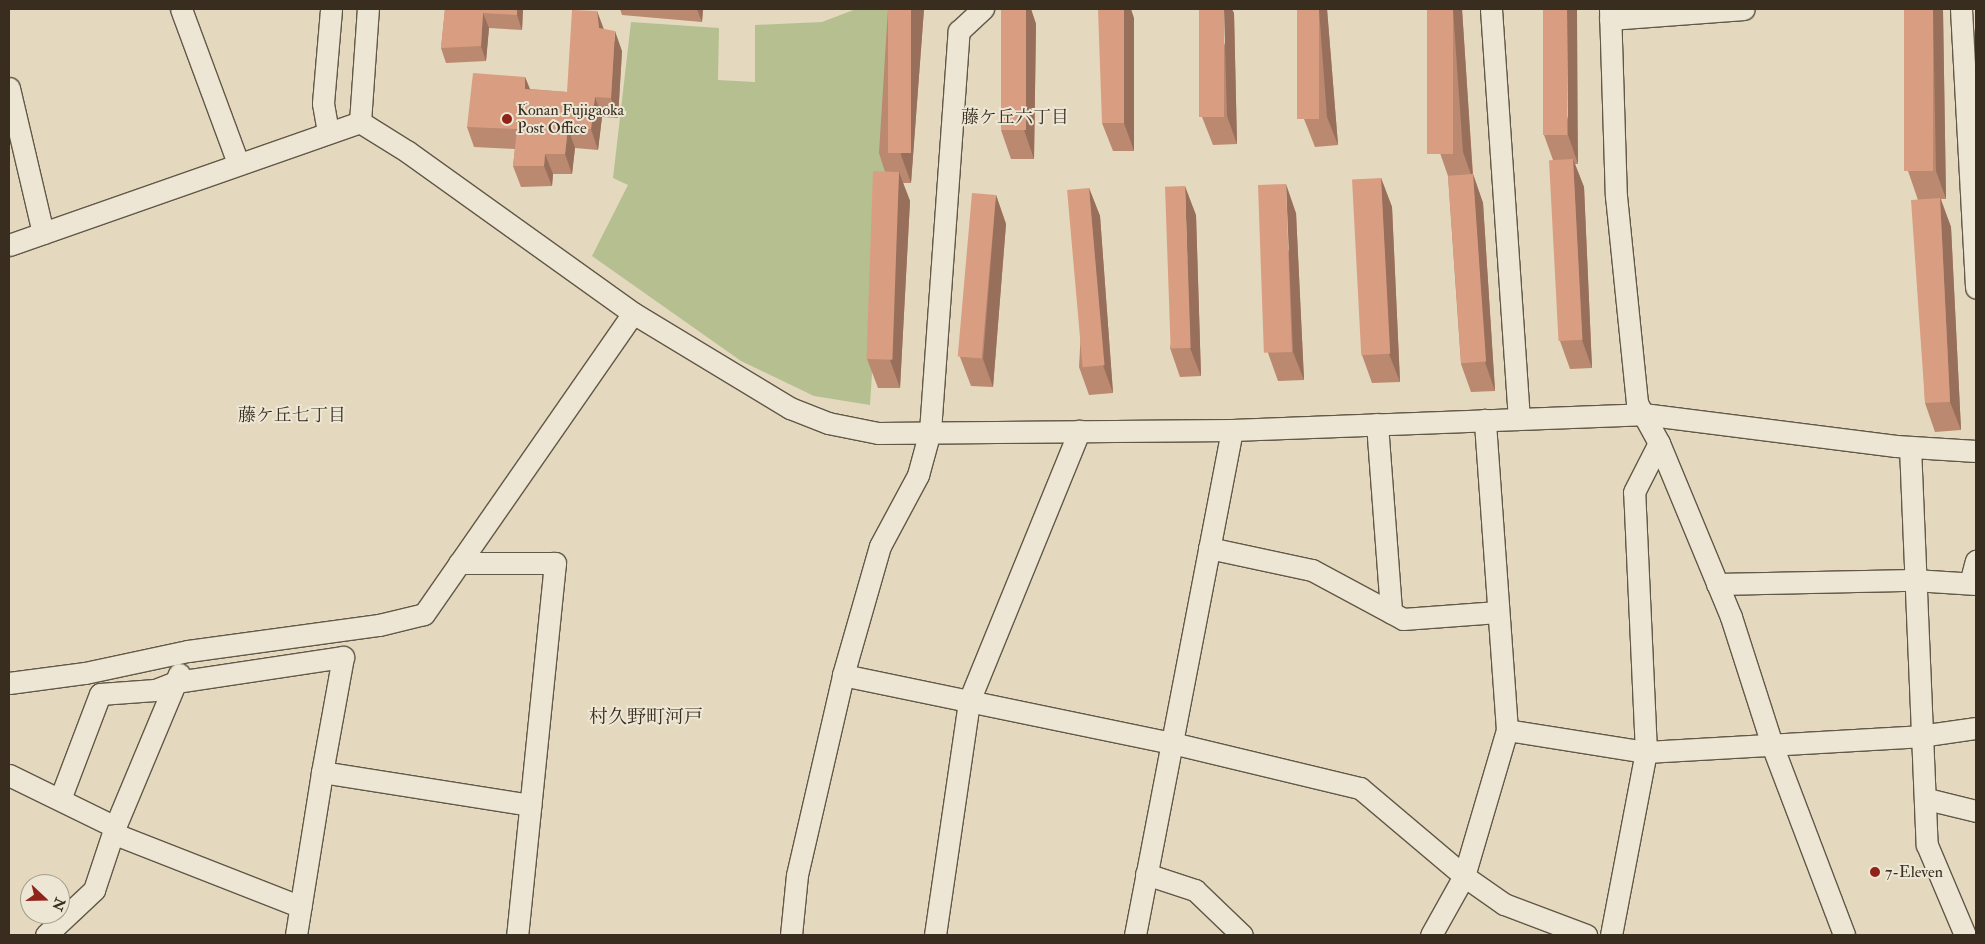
<!DOCTYPE html>
<html>
<head>
<meta charset="utf-8">
<style>
	body { margin:0 }
	#map { position:relative; width:1985px; height:944px; overflow:hidden; background:#e4d9be; font-family:"IM FELL Double Pica","Noto Serif JP",serif }
	div>[style] { position:absolute }
	[style*='--x'] { left:calc(var(--x)*1px); top:calc(var(--y)*1px); width:calc(var(--w)*1px); rotate:calc(var(--a)*1deg) }
	.green>* { inset:0; background:#b6bf90 }
	.roads { filter:drop-shadow(1px 0 #635847) drop-shadow(-1px 0 #635847) drop-shadow(0 1px #635847) drop-shadow(0 -1px #635847) }
	.minor>* { height:21px; margin:-10.5px; padding:0 10.5px; transform-origin:10.5px; border-radius:10.5px; background:#ede6d5 }
	.wall>* { inset:0; background:#bb8870 }
	.shaded-wall>* { inset:0; background:#986f5b }
	.building>* { inset:0; background:#d99e82; transform-origin:0 0 }
	.dots>* { width:14px; height:14px; translate:-50% -50%; box-sizing:border-box; border:2px solid #ede6d5; border-radius:50% }
	span { translate:-50% -50%; white-space:nowrap; text-align:center; line-height:1.15; -webkit-text-stroke:4px #ede6d5; paint-order:stroke }
	.poi-label { font-size:16px; color:#382d1f }
	.left { translate:0 -50%; text-align:left }
	.neighbourhood-label { font-size:18px; color:#382d1f }
	.quarter-label { font-size:19px; color:#382d1f }
	.frame { position:absolute; inset:0; border:10px solid #382d1f; pointer-events:none }
	.north { position:absolute; left:20px; top:874px; width:50px; height:50px; box-sizing:border-box; background:#ede6d5; border:1px solid #a59c8c; border-radius:50%; rotate:111deg; font-size:14px; font-weight:700; line-height:20px; text-align:center; color:#382d1f }
	.north::after { content:''; display:block; margin:auto; width:18px; height:22px; background:#8f2418; clip-path:polygon(50% 0,100% 100%,50% 72%,0 100%) }
</style>
</head>
<body>
<div id="map">
	<div class="green">
		<div style="clip-path:polygon(856px 9px,895px 9px,870px 405px,814px 396px,741px 361px,592px 256px,628px 185px,613px 178px,631px 22px,719px 28px,718px 80px,755px 82px,755px 25px,822px 22px)"></div>
	</div>
	<div class="roads">
		<div class="minor">
			<div style="--x:181;--y:9;--w:164;--a:69.7"></div>
			<div style="--x:1491;--y:9;--w:411;--a:86.1"></div>
			<div style="--x:1610;--y:9;--w:187;--a:88.2"></div>
			<div style="--x:1616;--y:196;--w:208;--a:84.2"></div>
			<div style="--x:1637;--y:403;--w:46;--a:61.2"></div>
			<div style="--x:1659;--y:443;--w:188;--a:67.5"></div>
			<div style="--x:1731;--y:617;--w:134;--a:72.2"></div>
			<div style="--x:1772;--y:745;--w:203;--a:69.2"></div>
			<div style="--x:1961;--y:9;--w:279;--a:86.9"></div>
			<div style="--x:1610;--y:19;--w:134;--a:-4.3"></div>
			<div style="--x:9;--y:88;--w:149;--a:76.8"></div>
			<div style="--x:360;--y:122;--w:57;--a:32"></div>
			<div style="--x:408;--y:152;--w:277;--a:35.6"></div>
			<div style="--x:633;--y:313;--w:184;--a:31.2"></div>
			<div style="--x:790;--y:408;--w:41;--a:21.5"></div>
			<div style="--x:828;--y:423;--w:51;--a:11.3"></div>
			<div style="--x:878;--y:433;--w:354;--a:-0.5"></div>
			<div style="--x:1232;--y:430;--w:411;--a:-2.2"></div>
			<div style="--x:1643;--y:414;--w:255;--a:7.2"></div>
			<div style="--x:1896;--y:446;--w:80;--a:3.6"></div>
			<div style="--x:360;--y:122;--w:113;--a:-86"></div>
			<div style="--x:328;--y:132;--w:29;--a:-100"></div>
			<div style="--x:323;--y:103;--w:94;--a:-85.1"></div>
			<div style="--x:9;--y:245;--w:372;--a:-19.3"></div>
			<div style="--x:1377;--y:424;--w:189;--a:85.7"></div>
			<div style="--x:1910;--y:447;--w:398;--a:87.6"></div>
			<div style="--x:1927;--y:845;--w:98;--a:67.1"></div>
			<div style="--x:1209;--y:548;--w:105;--a:12.1"></div>
			<div style="--x:1312;--y:570;--w:103;--a:28.3"></div>
			<div style="--x:1403;--y:619;--w:95;--a:-4.2"></div>
			<div style="--x:459;--y:563;--w:96;--a:0"></div>
			<div style="--x:555;--y:563;--w:374;--a:95.8"></div>
			<div style="--x:1970;--y:583;--w:23;--a:-75"></div>
			<div style="--x:1717;--y:584;--w:197;--a:-1.2"></div>
			<div style="--x:1914;--y:580;--w:62;--a:3.7"></div>
			<div style="--x:843;--y:675;--w:336;--a:11.7"></div>
			<div style="--x:1172;--y:743;--w:193;--a:13.5"></div>
			<div style="--x:1360;--y:788;--w:136;--a:40.2"></div>
			<div style="--x:1464;--y:876;--w:49;--a:35"></div>
			<div style="--x:1504;--y:904;--w:88;--a:20.7"></div>
			<div style="--x:9;--y:683;--w:77;--a:-7.5"></div>
			<div style="--x:85;--y:673;--w:105;--a:-12.1"></div>
			<div style="--x:188;--y:651;--w:193;--a:-7.8"></div>
			<div style="--x:379;--y:625;--w:46;--a:-13.7"></div>
			<div style="--x:424;--y:614;--w:366;--a:-55.2"></div>
			<div style="--x:1507;--y:730;--w:141;--a:9"></div>
			<div style="--x:1646;--y:752;--w:274;--a:-3.3"></div>
			<div style="--x:1920;--y:736;--w:57;--a:-8.1"></div>
			<div style="--x:9;--y:775;--w:118;--a:26.1"></div>
			<div style="--x:62;--y:794;--w:107;--a:-69.2"></div>
			<div style="--x:100;--y:694;--w:55;--a:-4.2"></div>
			<div style="--x:155;--y:690;--w:22;--a:-21"></div>
			<div style="--x:176;--y:682;--w:169;--a:-8.5"></div>
			<div style="--x:343;--y:657;--w:117;--a:100.3"></div>
			<div style="--x:1927;--y:799;--w:50;--a:13.8"></div>
			<div style="--x:120;--y:836;--w:194;--a:21.4"></div>
			<div style="--x:1146;--y:874;--w:52;--a:18.1"></div>
			<div style="--x:1195;--y:890;--w:65;--a:43.8"></div>
			<div style="--x:46;--y:935;--w:66;--a:-43.2"></div>
			<div style="--x:94;--y:890;--w:66;--a:-71.6"></div>
			<div style="--x:115;--y:827;--w:166;--a:-67.3"></div>
			<div style="--x:296;--y:935;--w:165;--a:-80.9"></div>
			<div style="--x:322;--y:772;--w:211;--a:9"></div>
			<div style="--x:791;--y:935;--w:60;--a:-84.3"></div>
			<div style="--x:797;--y:875;--w:205;--a:-77"></div>
			<div style="--x:843;--y:675;--w:134;--a:-74"></div>
			<div style="--x:880;--y:546;--w:81;--a:-61.8"></div>
			<div style="--x:918;--y:475;--w:46;--a:-74.7"></div>
			<div style="--x:930;--y:431;--w:401;--a:-85.9"></div>
			<div style="--x:959;--y:31;--w:33;--a:-43"></div>
			<div style="--x:935;--y:935;--w:236;--a:-81.7"></div>
			<div style="--x:969;--y:701;--w:292;--a:-67.8"></div>
			<div style="--x:1135;--y:935;--w:514;--a:-79.13"></div>
			<div style="--x:1431;--y:935;--w:68;--a:-60.8"></div>
			<div style="--x:1464;--y:876;--w:152;--a:-73.6"></div>
			<div style="--x:1507;--y:730;--w:311;--a:-94.1"></div>
			<div style="--x:1611;--y:935;--w:186;--a:-79.2"></div>
			<div style="--x:1646;--y:752;--w:260;--a:-92.6"></div>
			<div style="--x:1634;--y:492;--w:55;--a:-63"></div>
		</div>
	</div>
	<div class="wall">
		<div style="clip-path:polygon(445px 9px,523px 9px,522px 30px,489px 28px,486px 61px,446px 63px,441px 48px)"></div>
		<div style="clip-path:polygon(620px 9px,703px 9px,702px 22px,622px 15px)"></div>
		<div style="clip-path:polygon(888px 9px,924px 9px,911px 183px,903px 183px,910px 201px,900px 388px,878px 388px,867px 359px,885px 172px,879px 153px)"></div>
		<div style="clip-path:polygon(1001px 9px,1031px 9px,1036px 24px,1034px 159px,1011px 159px,1001px 130px)"></div>
		<div style="clip-path:polygon(1297px 9px,1327px 9px,1338px 145px,1315px 147px,1304px 119px)"></div>
		<div style="clip-path:polygon(1427px 9px,1462px 9px,1473px 174px,1483px 203px,1495px 391px,1471px 392px,1461px 364px,1448px 176px,1440px 153px)"></div>
		<div style="clip-path:polygon(1543px 9px,1578px 164px,1575px 164px,1584px 187px,1592px 368px,1570px 369px,1560px 341px,1553px 160px,1544px 135px)"></div>
		<div style="clip-path:polygon(1904px 9px,1943px 9px,1943px 10px,1946px 199px,1941px 199px,1951px 227px,1961px 430px,1935px 432px,1925px 403px,1918px 200px,1908px 171px)"></div>
		<div style="clip-path:polygon(597px 11px,604px 29px,622px 51px,618px 118px,602px 117px,598px 150px,575px 148px,572px 174px,553px 174px,552px 186px,521px 187px,513px 166px,515px 149px,474px 147px,467px 127px,525px 77px,530px 89px,567px 92px)"></div>
		<div style="clip-path:polygon(1234px 13px,1237px 144px,1213px 145px,1202px 117px)"></div>
		<div style="clip-path:polygon(1134px 18px,1134px 151px,1113px 151px,1102px 123px)"></div>
		<div style="clip-path:polygon(1381px 178px,1392px 207px,1400px 382px,1372px 383px,1362px 355px)"></div>
		<div style="clip-path:polygon(1089px 188px,1100px 216px,1113px 393px,1089px 395px,1079px 367px)"></div>
		<div style="clip-path:polygon(996px 195px,1006px 224px,993px 387px,971px 386px,960px 357px)"></div>
		<div style="clip-path:polygon(1296px 213px,1304px 380px,1278px 381px,1268px 353px)"></div>
		<div style="clip-path:polygon(1196px 215px,1201px 376px,1180px 377px,1170px 348px)"></div>
	</div>
	<div class="shaded-wall">
		<div style="clip-path:polygon(517px 9px,523px 9px,522px 30px,517px 15px)"></div>
		<div style="clip-path:polygon(697px 9px,703px 9px,702px 22px)"></div>
		<div style="clip-path:polygon(911px 9px,924px 9px,911px 183px,901px 155px)"></div>
		<div style="clip-path:polygon(1026px 9px,1031px 9px,1036px 24px,1034px 159px,1024px 130px)"></div>
		<div style="clip-path:polygon(1124px 9px,1131px 9px,1134px 18px,1134px 151px,1124px 123px)"></div>
		<div style="clip-path:polygon(1224px 9px,1232px 9px,1234px 13px,1237px 144px,1227px 116px)"></div>
		<div style="clip-path:polygon(1319px 9px,1327px 9px,1338px 145px,1327px 117px)"></div>
		<div style="clip-path:polygon(1453px 9px,1462px 9px,1473px 180px,1463px 152px)"></div>
		<div style="clip-path:polygon(1567px 9px,1577px 9px,1578px 164px,1568px 135px)"></div>
		<div style="clip-path:polygon(1933px 9px,1943px 9px,1943px 10px,1946px 199px,1936px 171px)"></div>
		<div style="clip-path:polygon(597px 11px,604px 31px,599px 28px)"></div>
		<div style="clip-path:polygon(483px 13px,489px 28px,486px 61px,481px 46px)"></div>
		<div style="clip-path:polygon(615px 31px,622px 51px,618px 118px,611px 98px)"></div>
		<div style="clip-path:polygon(525px 77px,533px 97px,525px 89px)"></div>
		<div style="clip-path:polygon(595px 97px,602px 117px,598px 150px,591px 129px)"></div>
		<div style="clip-path:polygon(568px 128px,575px 148px,572px 174px,565px 154px)"></div>
		<div style="clip-path:polygon(545px 154px,553px 174px,552px 186px,544px 166px)"></div>
		<div style="clip-path:polygon(1573px 159px,1584px 187px,1592px 368px,1582px 340px)"></div>
		<div style="clip-path:polygon(899px 172px,910px 201px,900px 388px,890px 360px)"></div>
		<div style="clip-path:polygon(1473px 174px,1483px 203px,1495px 391px,1485px 362px)"></div>
		<div style="clip-path:polygon(1381px 178px,1392px 207px,1400px 382px,1389px 354px)"></div>
		<div style="clip-path:polygon(1286px 184px,1296px 213px,1304px 380px,1293px 352px)"></div>
		<div style="clip-path:polygon(1185px 186px,1196px 215px,1201px 376px,1190px 348px)"></div>
		<div style="clip-path:polygon(1089px 188px,1100px 216px,1113px 393px,1103px 365px)"></div>
		<div style="clip-path:polygon(996px 195px,1006px 224px,993px 387px,983px 359px)"></div>
		<div style="clip-path:polygon(1940px 198px,1951px 227px,1961px 430px,1950px 402px)"></div>
	</div>
	<div class="building">
		<div style="clip-path:polygon(445px 9px,517px 9px,517px 15px,483px 13px,481px 46px,441px 48px)"></div>
		<div style="left:888px;top:9px;width:23px;height:144px"></div>
		<div style="left:1001px;top:9px;width:25px;height:121px"></div>
		<div style="clip-path:polygon(1098px 9px,1124px 9px,1124px 123px,1102px 123px)"></div>
		<div style="left:1199px;top:9px;width:25px;height:108px"></div>
		<div style="left:1297px;top:9px;width:22px;height:110px"></div>
		<div style="left:1427px;top:9px;width:26px;height:145px"></div>
		<div style="left:1543px;top:9px;width:24px;height:126px"></div>
		<div style="left:1904px;top:9px;width:29px;height:162px"></div>
		<div style="clip-path:polygon(572px 10px,597px 11px,599px 28px,615px 31px,611px 98px,595px 97px,591px 129px,568px 128px,565px 154px,545px 154px,544px 166px,513px 166px,517px 129px,467px 127px,473px 73px,525px 77px,525px 89px,567px 92px)"></div>
		<div style="left:1573px;top:159px;width:181px;height:24px;rotate:87deg"></div>
		<div style="left:873px;top:171px;width:26px;height:188px;rotate:2deg"></div>
		<div style="left:1473px;top:174px;width:188px;height:25px;rotate:86deg"></div>
		<div style="left:1381px;top:178px;width:176px;height:29px;rotate:87deg"></div>
		<div style="left:1286px;top:184px;width:168px;height:28px;rotate:88deg"></div>
		<div style="left:1185px;top:186px;width:162px;height:20px;rotate:88deg"></div>
		<div style="left:1089px;top:188px;width:178px;height:22px;rotate:85deg"></div>
		<div style="left:972px;top:193px;width:24px;height:164px;rotate:5deg"></div>
		<div style="clip-path:polygon(1940px 198px,1950px 402px,1925px 403px,1911px 200px)"></div>
	</div>
	<div class="dots">
		<div style="left:507px;top:119px;background:#8f2418"></div>
		<div style="left:1875px;top:872px;background:#8f2418"></div>
	</div>
	<div class="poi-label">
		<span class="left" style="left:517px;top:119px">Konan Fujigaoka<br>Post Office</span>
		<span class="left" style="left:1885px;top:872px">7-Eleven</span>
	</div>
	<div class="neighbourhood-label">
		<span style="left:1015px;top:118px">藤ケ丘六丁目</span>
		<span style="left:292px;top:416px">藤ケ丘七丁目</span>
	</div>
	<div class="quarter-label">
		<span style="left:646px;top:718px">村久野町河戸</span>
	</div>
	<div class="frame"></div>
	<div class="north">N</div>
</div>
</body>
</html>
